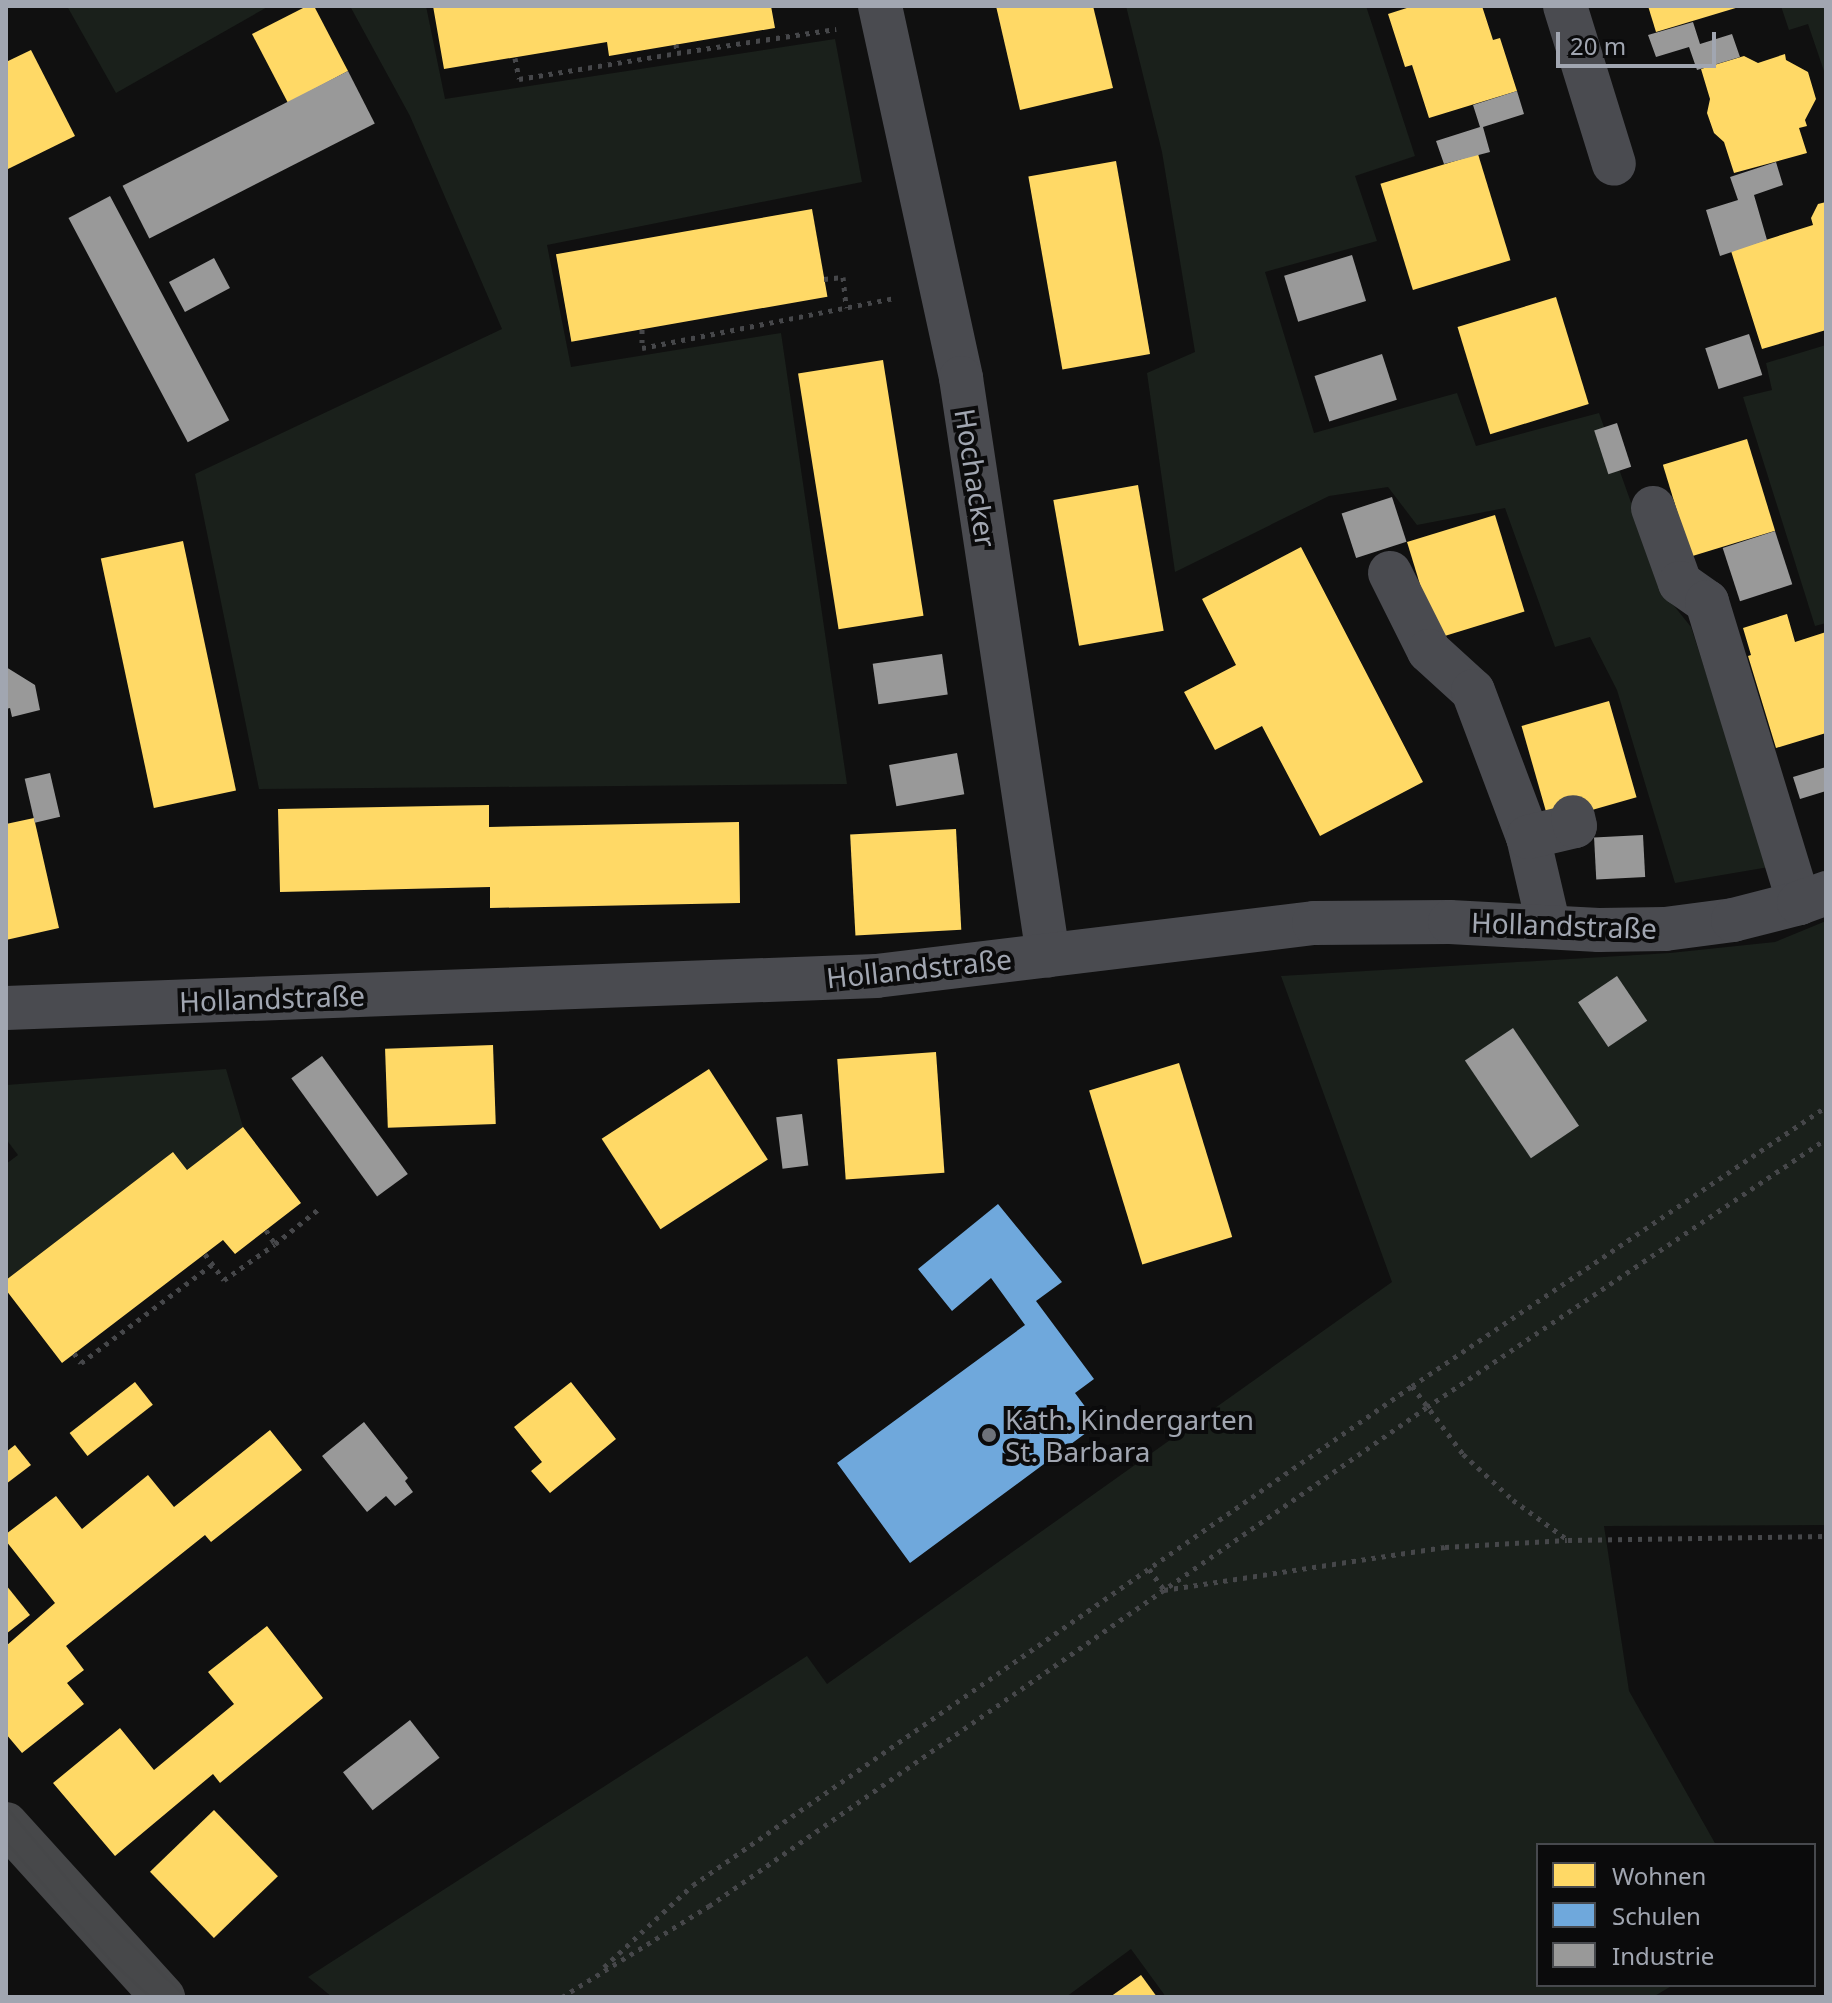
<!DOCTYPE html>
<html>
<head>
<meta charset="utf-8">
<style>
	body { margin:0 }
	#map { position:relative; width:1832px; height:2003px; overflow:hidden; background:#101010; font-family:"Noto Sans",sans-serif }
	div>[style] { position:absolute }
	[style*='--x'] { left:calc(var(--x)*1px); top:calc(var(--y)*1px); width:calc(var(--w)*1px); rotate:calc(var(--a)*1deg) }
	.green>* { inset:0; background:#1a201b }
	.homes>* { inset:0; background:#ffd966; transform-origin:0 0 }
	.schools>* { inset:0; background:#6fa8dc }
	.industry>* { inset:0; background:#999; transform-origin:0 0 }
	.path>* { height:5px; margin-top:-2.5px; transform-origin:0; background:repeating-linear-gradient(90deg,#46474a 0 4px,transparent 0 10px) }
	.minor>* { height:44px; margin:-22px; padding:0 22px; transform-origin:22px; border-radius:22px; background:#4a4b50 }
	.major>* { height:44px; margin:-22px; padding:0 22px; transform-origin:22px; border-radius:22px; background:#47484a }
	.tram>* { height:2px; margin:-1px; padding:0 1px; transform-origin:1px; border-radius:1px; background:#464749 }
	.dots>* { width:22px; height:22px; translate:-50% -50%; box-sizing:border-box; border:4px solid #0b0b0c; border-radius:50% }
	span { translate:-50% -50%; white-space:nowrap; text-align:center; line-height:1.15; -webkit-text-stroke:8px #0b0b0c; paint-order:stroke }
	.street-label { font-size:28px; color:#a1a6b1 }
	.poi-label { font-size:28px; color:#a1a6b1 }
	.left { translate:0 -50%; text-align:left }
	.frame { position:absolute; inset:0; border:8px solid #a1a6b1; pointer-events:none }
	.legend { position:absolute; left:1536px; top:1843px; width:280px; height:144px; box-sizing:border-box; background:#0b0b0c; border:2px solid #47494e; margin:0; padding:10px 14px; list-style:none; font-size:24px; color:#a1a6b1 }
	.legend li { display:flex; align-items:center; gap:16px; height:40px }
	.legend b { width:40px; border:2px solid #47494e }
	.scale { position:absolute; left:1556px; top:32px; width:160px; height:36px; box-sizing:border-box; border:4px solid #a1a6b1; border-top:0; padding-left:10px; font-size:24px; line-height:28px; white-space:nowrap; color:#a1a6b1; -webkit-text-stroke:6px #0b0b0c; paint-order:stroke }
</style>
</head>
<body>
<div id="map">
	<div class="green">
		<div style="clip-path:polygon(67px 6px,269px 6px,116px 93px)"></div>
		<div style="clip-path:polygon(350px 6px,426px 6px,445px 99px,835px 39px,862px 182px,547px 245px,571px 367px,781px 333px,847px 784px,259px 789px,195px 474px,502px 329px,410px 116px)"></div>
		<div style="clip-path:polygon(1126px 6px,1366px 6px,1415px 156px,1355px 176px,1377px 241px,1265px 272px,1314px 433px,1457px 393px,1476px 446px,1599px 413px,1663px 592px,1691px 627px,1769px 867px,1675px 883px,1617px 690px,1590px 637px,1555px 647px,1505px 508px,1417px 525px,1388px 487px,1329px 496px,1175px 572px,1147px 373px,1195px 352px,1162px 152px)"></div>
		<div style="clip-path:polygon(1781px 6px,1826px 6px,1826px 77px,1808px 24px,1789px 30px)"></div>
		<div style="clip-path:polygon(1826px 345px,1826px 623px,1815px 626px,1743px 397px,1772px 390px,1766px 363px)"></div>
		<div style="clip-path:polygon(1826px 921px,1826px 1525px,1604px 1526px,1629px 1691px,1716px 1845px,1538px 1845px,1538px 1985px,1673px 1985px,1653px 1997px,1166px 1997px,1131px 1949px,1066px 1997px,332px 1997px,308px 1977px,807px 1656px,827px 1684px,1392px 1282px,1281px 976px,1670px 953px,1775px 942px)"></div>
		<div style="clip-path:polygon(226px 1069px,243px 1127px,187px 1170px,173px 1152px,6px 1280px,6px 1164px,18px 1155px,6px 1139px,6px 1085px)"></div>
	</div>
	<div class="homes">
		<div style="clip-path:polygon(307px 6px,314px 6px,348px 71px,288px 103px,252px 34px)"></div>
		<div style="clip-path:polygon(433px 6px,771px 6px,775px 28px,609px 56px,607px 42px,444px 69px)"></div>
		<div style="clip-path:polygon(996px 6px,1093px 6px,1113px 88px,1020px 110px)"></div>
		<div style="clip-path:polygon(1413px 6px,1482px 6px,1493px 40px,1500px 38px,1517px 91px,1429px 118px,1412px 65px,1405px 67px,1388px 14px)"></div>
		<div style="clip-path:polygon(1648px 6px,1739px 6px,1739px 7px,1656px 32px)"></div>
		<div style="clip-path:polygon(31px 50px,75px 136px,6px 170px,6px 62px)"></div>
		<div style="clip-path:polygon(1785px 54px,1786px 60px,1808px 72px,1816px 99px,1805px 120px,1807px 126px,1799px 128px,1807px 153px,1734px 173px,1724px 142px,1714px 133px,1707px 113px,1710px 99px,1701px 69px,1744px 56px,1758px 63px)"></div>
		<div style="left:1478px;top:154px;width:111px;height:102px;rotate:73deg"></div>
		<div style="left:1116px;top:161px;width:196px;height:89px;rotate:80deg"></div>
		<div style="clip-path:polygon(1826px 202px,1826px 330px,1762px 349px,1731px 251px,1813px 225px,1811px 218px,1818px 204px)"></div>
		<div style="left:812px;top:209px;width:89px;height:260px;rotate:80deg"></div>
		<div style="left:1556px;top:297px;width:112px;height:103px;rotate:73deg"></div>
		<div style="left:883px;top:360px;width:259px;height:86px;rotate:81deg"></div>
		<div style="left:1747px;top:439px;width:96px;height:88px;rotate:73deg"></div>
		<div style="left:1138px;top:485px;width:148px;height:86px;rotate:80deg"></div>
		<div style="left:1495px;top:515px;width:101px;height:92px;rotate:73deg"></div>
		<div style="left:183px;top:541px;width:255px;height:84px;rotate:78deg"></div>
		<div style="clip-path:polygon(1301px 547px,1423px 782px,1320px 836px,1262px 726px,1215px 750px,1184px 692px,1236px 665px,1202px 599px)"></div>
		<div style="clip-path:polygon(1787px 614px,1795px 642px,1826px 632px,1826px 733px,1776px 748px,1748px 656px,1751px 655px,1743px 628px)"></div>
		<div style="left:1609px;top:701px;width:100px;height:91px;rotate:74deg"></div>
		<div style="clip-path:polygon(489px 805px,489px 827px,739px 822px,740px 903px,490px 908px,490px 887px,280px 892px,278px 809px)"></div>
		<div style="clip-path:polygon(34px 818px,59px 928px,6px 940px,6px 824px)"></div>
		<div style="left:956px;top:829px;width:101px;height:106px;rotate:87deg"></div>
		<div style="left:493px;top:1045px;width:79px;height:108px;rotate:88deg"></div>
		<div style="left:936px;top:1052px;width:121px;height:99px;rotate:86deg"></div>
		<div style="left:1179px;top:1063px;width:182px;height:94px;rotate:73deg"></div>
		<div style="left:709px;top:1069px;width:108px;height:128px;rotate:57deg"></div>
		<div style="clip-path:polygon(243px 1127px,301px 1203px,235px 1254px,223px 1240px,62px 1363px,6px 1290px,6px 1280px,173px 1152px,187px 1170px)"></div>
		<div style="left:135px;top:1382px;width:29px;height:83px;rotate:52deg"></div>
		<div style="clip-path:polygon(571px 1382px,616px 1439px,550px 1493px,531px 1471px,542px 1462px,514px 1427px)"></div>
		<div style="clip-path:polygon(270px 1430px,302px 1470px,211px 1542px,205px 1535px,66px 1646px,84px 1670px,67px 1683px,84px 1704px,22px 1753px,6px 1734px,6px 1646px,55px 1603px,6px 1541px,6px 1534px,56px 1496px,82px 1529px,148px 1475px,174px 1507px)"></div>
		<div style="clip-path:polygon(15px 1445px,31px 1465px,6px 1484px,6px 1452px)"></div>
		<div style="clip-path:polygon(6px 1585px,30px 1615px,6px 1634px)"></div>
		<div style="clip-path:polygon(267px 1626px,323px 1698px,220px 1783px,213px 1774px,115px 1856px,53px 1783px,120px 1728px,154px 1770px,234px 1704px,208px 1672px)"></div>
		<div style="left:214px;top:1810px;width:92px;height:89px;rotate:46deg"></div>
		<div style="clip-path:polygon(1141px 1975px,1157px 1997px,1110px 1997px)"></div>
	</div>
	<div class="schools">
		<div style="clip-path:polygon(998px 1204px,1062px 1282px,1036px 1301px,1094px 1379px,1075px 1393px,1098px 1424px,910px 1563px,837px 1463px,1025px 1325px,991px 1278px,952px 1311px,918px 1269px)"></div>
	</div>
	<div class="industry">
		<div style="clip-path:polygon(1693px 22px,1700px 44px,1732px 34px,1740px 57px,1697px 70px,1689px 47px,1656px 57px,1648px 35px)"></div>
		<div style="left:348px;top:71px;width:59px;height:253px;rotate:63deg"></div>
		<div style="clip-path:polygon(1517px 91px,1524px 114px,1483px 127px,1490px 152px,1444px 164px,1436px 141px,1480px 127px,1473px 105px)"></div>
		<div style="clip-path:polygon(1776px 162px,1783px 185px,1754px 195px,1767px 240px,1720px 256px,1706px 210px,1738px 200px,1730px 177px)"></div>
		<div style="left:110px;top:196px;width:254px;height:47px;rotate:62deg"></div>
		<div style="left:1352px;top:255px;width:48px;height:71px;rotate:73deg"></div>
		<div style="left:214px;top:258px;width:34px;height:51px;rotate:62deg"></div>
		<div style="left:1749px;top:334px;width:43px;height:46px;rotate:72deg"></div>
		<div style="left:1382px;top:354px;width:48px;height:71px;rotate:72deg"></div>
		<div style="left:1617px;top:423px;width:46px;height:24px;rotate:72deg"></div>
		<div style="left:1392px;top:497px;width:47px;height:53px;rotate:72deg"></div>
		<div style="left:1775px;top:531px;width:56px;height:55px;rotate:72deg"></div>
		<div style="left:942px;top:654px;width:41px;height:70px;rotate:82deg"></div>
		<div style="clip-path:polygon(6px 667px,35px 685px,40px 710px,12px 717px,10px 708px,6px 709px)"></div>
		<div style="left:957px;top:753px;width:42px;height:69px;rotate:80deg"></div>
		<div style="clip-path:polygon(1826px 767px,1826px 791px,1800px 799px,1793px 777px)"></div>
		<div style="left:50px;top:773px;width:45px;height:26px;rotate:77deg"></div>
		<div style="left:1643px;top:835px;width:42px;height:49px;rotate:87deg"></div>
		<div style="left:1617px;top:976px;width:54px;height:47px;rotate:56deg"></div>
		<div style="left:1513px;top:1028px;width:118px;height:58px;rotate:56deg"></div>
		<div style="left:322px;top:1056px;width:146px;height:38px;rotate:54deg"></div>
		<div style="left:802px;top:1114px;width:52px;height:26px;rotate:83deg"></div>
		<div style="clip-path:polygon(364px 1422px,408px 1478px,405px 1481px,413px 1492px,395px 1506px,386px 1496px,367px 1512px,322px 1456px)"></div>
		<div style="left:410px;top:1720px;width:48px;height:85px;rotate:52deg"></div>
	</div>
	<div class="path">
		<div style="--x:676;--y:44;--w:9;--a:84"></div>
		<div style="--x:677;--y:53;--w:161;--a:-8.6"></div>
		<div style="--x:515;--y:58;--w:21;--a:79"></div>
		<div style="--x:519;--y:79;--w:160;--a:-9.3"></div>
		<div style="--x:824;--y:279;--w:19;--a:-6"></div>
		<div style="--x:843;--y:277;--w:31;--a:84"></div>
		<div style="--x:642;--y:329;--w:19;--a:90"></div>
		<div style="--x:642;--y:348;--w:258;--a:-11.2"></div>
		<div style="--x:266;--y:1230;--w:17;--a:57"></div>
		<div style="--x:275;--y:1244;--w:58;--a:-38.7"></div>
		<div style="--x:205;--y:1254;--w:32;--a:54"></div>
		<div style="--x:224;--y:1280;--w:62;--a:-35.2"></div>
		<div style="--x:74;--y:1353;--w:12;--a:55"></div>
		<div style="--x:81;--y:1363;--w:165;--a:-36.9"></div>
		<div style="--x:1412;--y:1386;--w:85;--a:53.1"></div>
		<div style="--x:1463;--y:1454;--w:68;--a:42.6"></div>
		<div style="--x:1513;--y:1500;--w:68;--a:36"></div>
		<div style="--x:1568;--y:1540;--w:258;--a:-0.9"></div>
		<div style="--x:1149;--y:1569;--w:26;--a:54"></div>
		<div style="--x:1164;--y:1590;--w:284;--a:-8.7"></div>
		<div style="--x:1445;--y:1547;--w:122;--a:-3.3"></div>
		<div style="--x:604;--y:1967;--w:121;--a:-42.7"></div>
		<div style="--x:693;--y:1885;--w:875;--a:-34.76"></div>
		<div style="--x:1412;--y:1386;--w:499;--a:-34"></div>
		<div style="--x:562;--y:1997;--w:173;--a:-31.8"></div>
		<div style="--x:709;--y:1906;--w:874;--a:-34.8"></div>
		<div style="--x:1427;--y:1407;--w:481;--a:-33.9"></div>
	</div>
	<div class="minor">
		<div style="--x:880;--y:6;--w:381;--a:77.7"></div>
		<div style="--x:961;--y:378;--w:584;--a:81.43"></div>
		<div style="--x:1565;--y:6;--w:165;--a:72.8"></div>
		<div style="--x:1653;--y:508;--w:80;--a:70.2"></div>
		<div style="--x:1680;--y:583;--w:33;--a:35"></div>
		<div style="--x:1707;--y:602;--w:315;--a:73"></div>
		<div style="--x:1390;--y:573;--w:87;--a:63.4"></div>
		<div style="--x:1429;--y:651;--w:59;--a:42.3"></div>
		<div style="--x:1473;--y:691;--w:156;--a:69.4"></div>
		<div style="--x:1549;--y:927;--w:92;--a:-103.1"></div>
		<div style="--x:1528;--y:837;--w:48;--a:-13.2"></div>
		<div style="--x:1575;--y:826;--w:9;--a:-103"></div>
		<div style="--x:6;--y:1008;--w:871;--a:-2.11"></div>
		<div style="--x:876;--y:976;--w:441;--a:-6.9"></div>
		<div style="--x:1314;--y:923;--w:136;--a:-0.4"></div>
		<div style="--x:1450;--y:922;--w:149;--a:3.1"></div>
		<div style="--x:1599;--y:930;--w:66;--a:-0.9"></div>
		<div style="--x:1665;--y:929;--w:69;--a:-7.5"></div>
		<div style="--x:1733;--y:920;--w:68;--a:-14.4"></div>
		<div style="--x:1799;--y:903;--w:29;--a:-20"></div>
	</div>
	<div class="major">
		<div style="--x:6;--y:1824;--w:234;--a:47.8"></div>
	</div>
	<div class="tram">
		<div style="--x:6;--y:1807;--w:114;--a:49.6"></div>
		<div style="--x:80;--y:1894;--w:148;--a:44.2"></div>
		<div style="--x:6;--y:1842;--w:156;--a:48.6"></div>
		<div style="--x:109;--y:1959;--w:56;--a:42.8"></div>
	</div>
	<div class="dots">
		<div style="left:989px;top:1435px;background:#6e7279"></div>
	</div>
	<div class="street-label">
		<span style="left:976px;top:478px;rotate:81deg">Hochacker</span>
		<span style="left:1564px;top:925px;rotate:2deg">Hollandstraße</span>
		<span style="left:919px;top:968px;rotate:-6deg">Hollandstraße</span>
		<span style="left:272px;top:998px;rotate:-2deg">Hollandstraße</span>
	</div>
	<div class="poi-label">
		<span class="left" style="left:1005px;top:1435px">Kath. Kindergarten<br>St. Barbara</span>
	</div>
	<div class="frame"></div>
	<ul class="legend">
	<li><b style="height:22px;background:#ffd966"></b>Wohnen</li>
	<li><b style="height:22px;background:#6fa8dc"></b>Schulen</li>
	<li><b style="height:22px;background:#999"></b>Industrie</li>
	</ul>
	<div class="scale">20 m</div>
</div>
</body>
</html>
